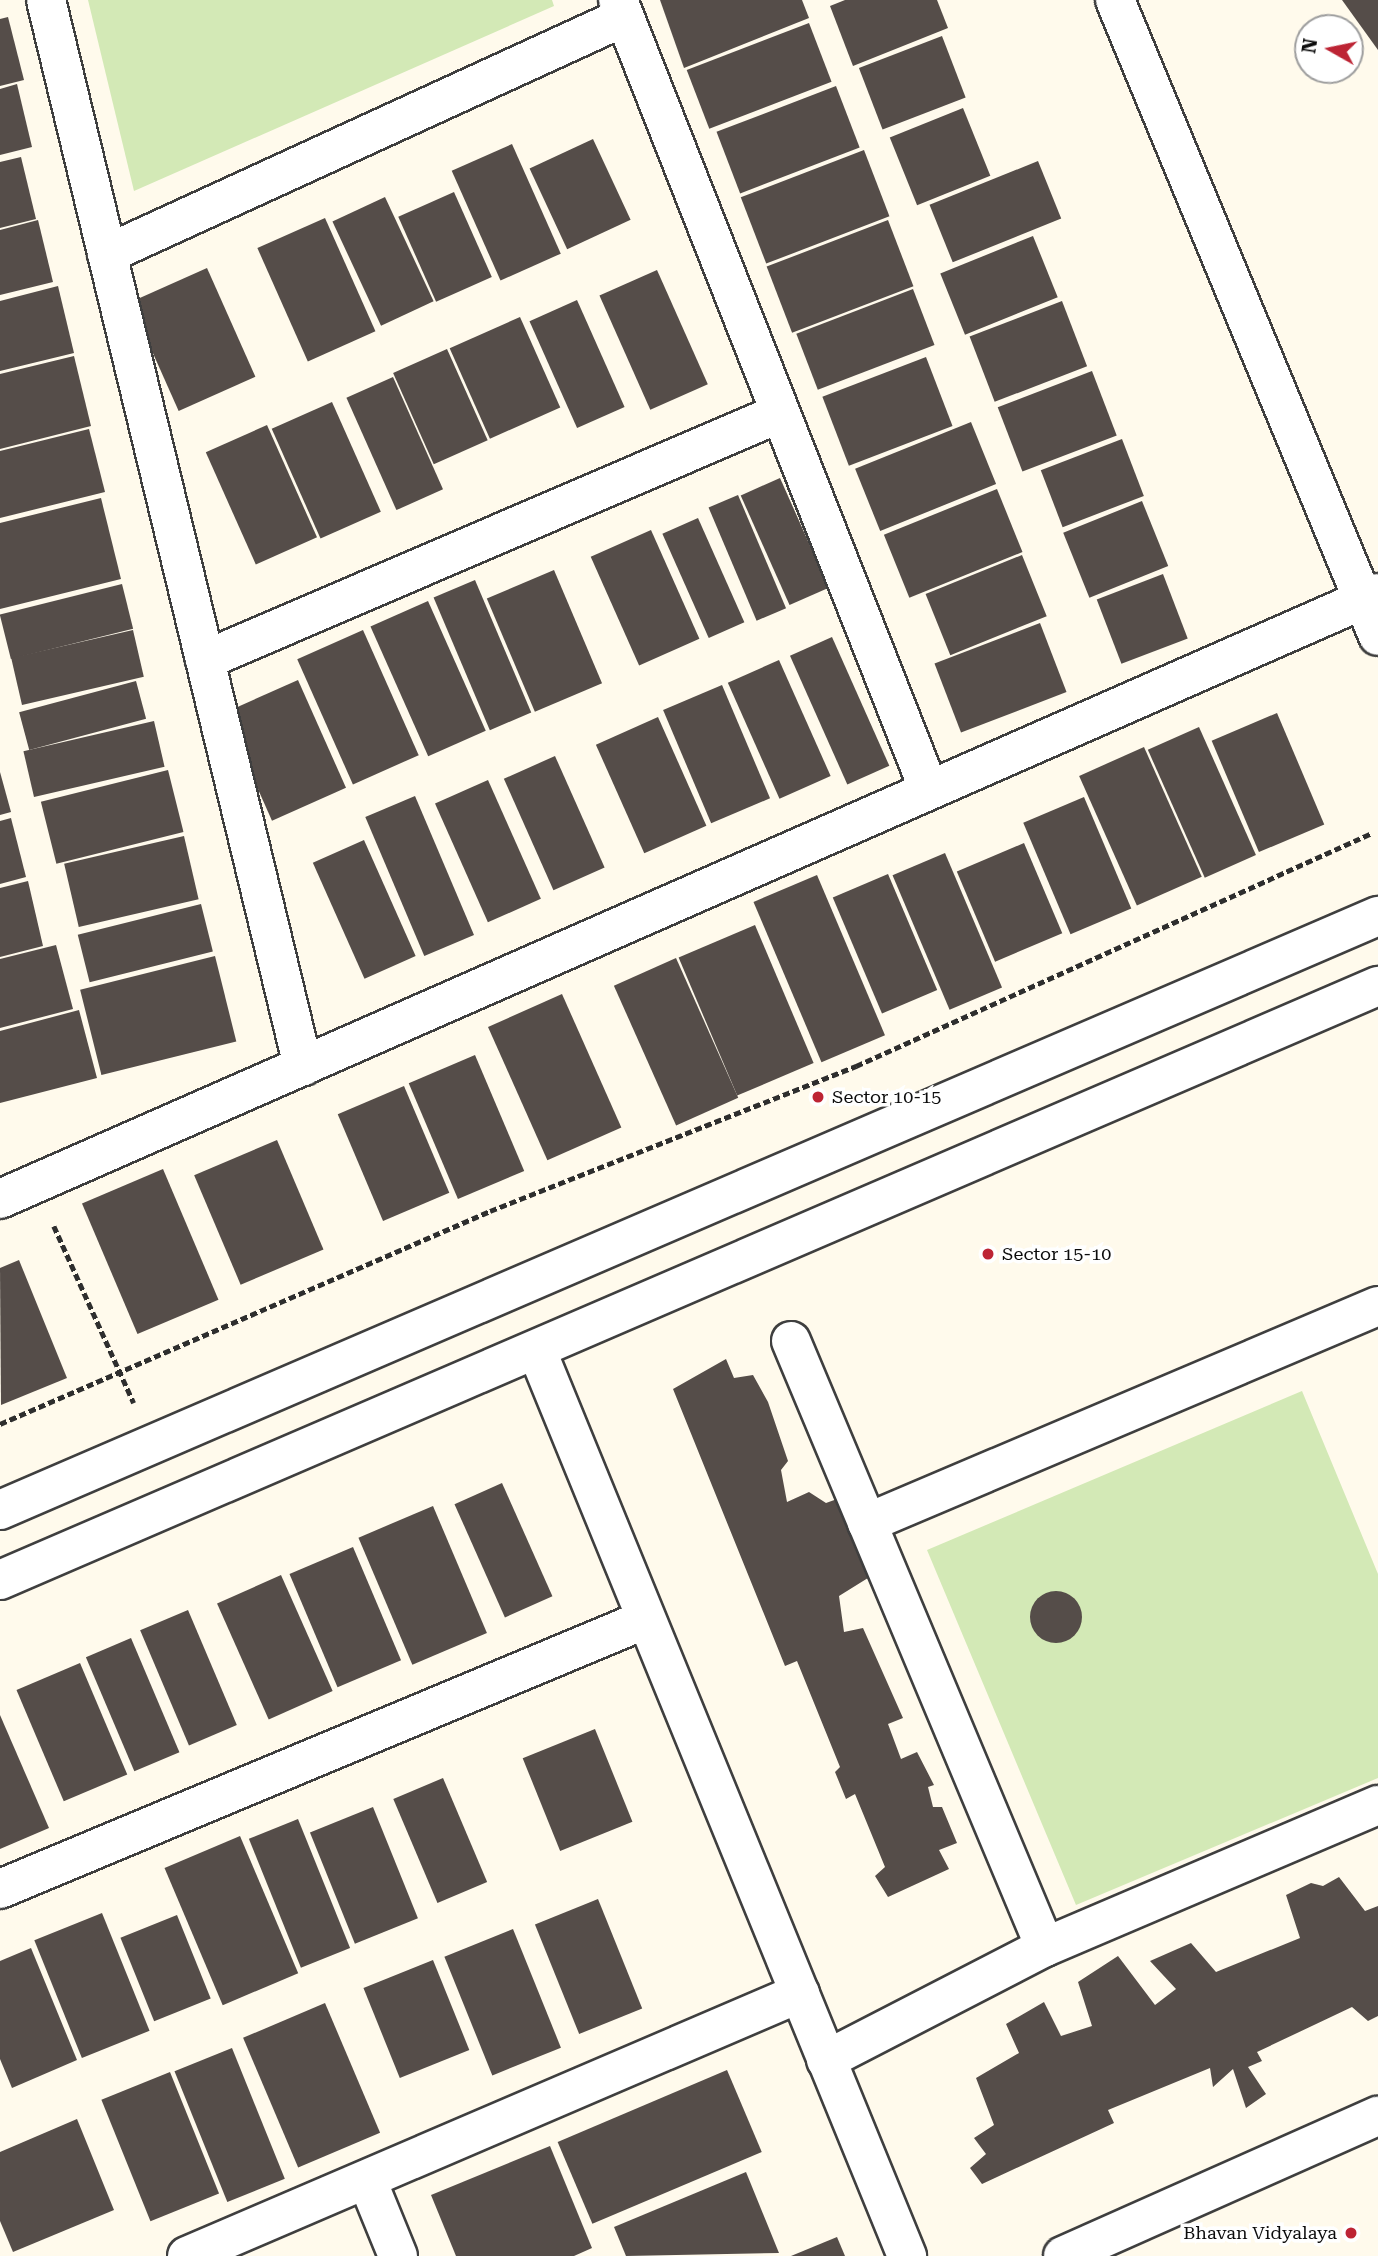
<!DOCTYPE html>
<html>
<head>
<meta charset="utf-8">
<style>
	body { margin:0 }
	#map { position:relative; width:1378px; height:2256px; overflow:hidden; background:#fffaec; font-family:"Roboto Serif",serif }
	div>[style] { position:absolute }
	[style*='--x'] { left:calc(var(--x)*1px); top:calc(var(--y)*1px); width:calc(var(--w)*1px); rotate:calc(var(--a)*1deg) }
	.green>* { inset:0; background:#d3e9b6 }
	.building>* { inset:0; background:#554d49; transform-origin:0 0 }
	.round { border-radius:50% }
	.path>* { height:4.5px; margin-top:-2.25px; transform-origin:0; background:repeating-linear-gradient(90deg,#2e2e2e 0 7px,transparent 0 10.5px) }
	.roads { filter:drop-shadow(2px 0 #3f3f3f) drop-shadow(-2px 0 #3f3f3f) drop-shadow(0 2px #3f3f3f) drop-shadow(0 -2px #3f3f3f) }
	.minor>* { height:38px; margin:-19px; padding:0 19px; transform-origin:19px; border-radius:19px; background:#fff }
	.dots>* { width:19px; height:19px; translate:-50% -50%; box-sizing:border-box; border:4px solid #fff; border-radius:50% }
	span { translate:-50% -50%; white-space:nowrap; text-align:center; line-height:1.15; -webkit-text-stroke:7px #fff; paint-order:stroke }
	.poi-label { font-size:18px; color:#0c0c0c }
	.left { translate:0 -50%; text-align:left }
	.right { translate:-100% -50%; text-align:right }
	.north { position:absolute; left:1294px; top:14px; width:70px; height:70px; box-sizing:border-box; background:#fff; border:2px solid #9e9e9e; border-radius:50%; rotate:279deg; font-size:19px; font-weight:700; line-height:28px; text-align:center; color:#0c0c0c }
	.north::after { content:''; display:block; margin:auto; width:24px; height:32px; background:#bd2434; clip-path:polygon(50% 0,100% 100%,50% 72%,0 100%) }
</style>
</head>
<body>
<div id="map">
	<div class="green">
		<div style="clip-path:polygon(88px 0,552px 0,554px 6px,134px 191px)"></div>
		<div style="clip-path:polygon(1302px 1391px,1378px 1574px,1378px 1778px,1076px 1905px,927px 1550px)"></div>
	</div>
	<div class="building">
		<div style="clip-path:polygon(660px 0,802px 0,809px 18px,684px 68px)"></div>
		<div style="clip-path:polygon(845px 0,937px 0,948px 28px,853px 66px,830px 6px)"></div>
		<div style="clip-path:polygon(1342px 0,1378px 0,1378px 50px)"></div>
		<div style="clip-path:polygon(8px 17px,24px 80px,0 86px,0 19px)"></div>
		<div style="left:809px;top:23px;width:63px;height:131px;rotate:69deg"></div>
		<div style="left:942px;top:36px;width:66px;height:89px;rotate:69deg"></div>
		<div style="clip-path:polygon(17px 84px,32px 147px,0 155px,0 89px)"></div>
		<div style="left:836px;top:86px;width:66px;height:128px;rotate:69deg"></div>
		<div style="left:963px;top:108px;width:73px;height:79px;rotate:68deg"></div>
		<div style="left:593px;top:139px;width:89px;height:70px;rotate:65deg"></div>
		<div style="left:512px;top:144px;width:120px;height:66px;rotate:66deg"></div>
		<div style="left:864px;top:150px;width:71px;height:132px;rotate:69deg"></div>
		<div style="clip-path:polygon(21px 157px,36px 219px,0 228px,0 162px)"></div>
		<div style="left:1038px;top:161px;width:62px;height:117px;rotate:68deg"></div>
		<div style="left:454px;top:192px;width:93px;height:61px;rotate:66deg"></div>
		<div style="left:385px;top:197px;width:115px;height:58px;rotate:65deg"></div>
		<div style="left:325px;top:218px;width:124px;height:74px;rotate:66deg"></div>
		<div style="clip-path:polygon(38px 220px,53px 282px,0 295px,0 230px)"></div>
		<div style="left:888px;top:220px;width:71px;height:130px;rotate:69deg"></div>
		<div style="left:1033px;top:236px;width:66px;height:100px;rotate:68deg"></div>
		<div style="left:207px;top:268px;width:119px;height:84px;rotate:66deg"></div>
		<div style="left:657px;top:270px;width:125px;height:63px;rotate:66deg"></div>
		<div style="clip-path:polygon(58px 286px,74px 353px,0 371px,0 301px)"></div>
		<div style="left:913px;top:289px;width:60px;height:125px;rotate:69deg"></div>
		<div style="left:577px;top:300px;width:117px;height:52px;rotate:66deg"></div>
		<div style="left:1062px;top:301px;width:70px;height:99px;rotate:69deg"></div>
		<div style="left:520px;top:317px;width:99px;height:77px;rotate:66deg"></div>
		<div style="left:447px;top:349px;width:100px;height:59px;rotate:66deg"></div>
		<div style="clip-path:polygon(74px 356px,91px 426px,0 449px,0 374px)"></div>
		<div style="left:926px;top:357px;width:74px;height:111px;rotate:69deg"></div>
		<div style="left:1092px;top:371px;width:69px;height:101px;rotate:69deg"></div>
		<div style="left:393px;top:377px;width:123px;height:51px;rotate:66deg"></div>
		<div style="left:332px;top:402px;width:120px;height:66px;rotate:66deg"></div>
		<div style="left:971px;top:422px;width:67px;height:125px;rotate:68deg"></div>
		<div style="left:267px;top:425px;width:123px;height:67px;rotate:66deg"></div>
		<div style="clip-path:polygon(89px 429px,105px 492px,0 518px,0 451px)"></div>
		<div style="left:1122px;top:439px;width:61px;height:87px;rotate:69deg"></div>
		<div style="left:780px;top:478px;width:120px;height:43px;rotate:66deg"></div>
		<div style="left:997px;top:489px;width:68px;height:122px;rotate:68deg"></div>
		<div style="left:738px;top:495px;width:123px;height:32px;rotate:67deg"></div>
		<div style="clip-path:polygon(101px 498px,121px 579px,0 609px,0 523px)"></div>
		<div style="left:1142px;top:501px;width:70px;height:85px;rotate:68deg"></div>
		<div style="left:698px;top:518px;width:114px;height:39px;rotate:66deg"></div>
		<div style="left:651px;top:530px;width:119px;height:66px;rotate:66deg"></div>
		<div style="left:1022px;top:555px;width:66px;height:104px;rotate:68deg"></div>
		<div style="left:554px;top:570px;width:123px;height:73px;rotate:67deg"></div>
		<div style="left:1163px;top:574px;width:69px;height:71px;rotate:69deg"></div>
		<div style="left:475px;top:580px;width:144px;height:45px;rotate:67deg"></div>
		<div style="left:122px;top:584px;width:46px;height:126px;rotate:76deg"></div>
		<div style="left:428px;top:601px;width:142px;height:63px;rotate:66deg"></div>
		<div style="left:1040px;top:623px;width:74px;height:113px;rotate:69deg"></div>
		<div style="left:133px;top:630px;width:48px;height:125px;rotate:77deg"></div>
		<div style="left:363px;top:630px;width:137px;height:72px;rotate:66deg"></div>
		<div style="left:832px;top:637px;width:141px;height:46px;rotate:66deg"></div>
		<div style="left:779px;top:660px;width:127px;height:56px;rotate:66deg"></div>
		<div style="left:298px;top:680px;width:118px;height:81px;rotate:66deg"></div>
		<div style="left:136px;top:681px;width:39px;height:121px;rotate:75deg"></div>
		<div style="left:722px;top:685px;width:123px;height:64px;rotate:67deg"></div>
		<div style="left:1277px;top:713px;width:121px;height:71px;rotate:67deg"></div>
		<div style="left:658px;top:717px;width:119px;height:68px;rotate:66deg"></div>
		<div style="left:154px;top:721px;width:47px;height:134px;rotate:77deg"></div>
		<div style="left:1199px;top:727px;width:140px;height:56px;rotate:66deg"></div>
		<div style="left:1144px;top:747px;width:142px;height:71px;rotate:66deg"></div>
		<div style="left:555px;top:756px;width:122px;height:56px;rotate:66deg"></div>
		<div style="left:168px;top:770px;width:64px;height:131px;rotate:76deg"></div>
		<div style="clip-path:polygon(0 772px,11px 812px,0 815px)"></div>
		<div style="left:488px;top:780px;width:130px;height:58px;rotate:66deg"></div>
		<div style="left:415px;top:796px;width:151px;height:54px;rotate:67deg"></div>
		<div style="left:1084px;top:797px;width:121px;height:66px;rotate:67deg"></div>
		<div style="clip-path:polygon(11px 818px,26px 877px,0 884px,0 821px)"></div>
		<div style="left:184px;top:836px;width:65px;height:123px;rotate:77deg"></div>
		<div style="left:364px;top:840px;width:127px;height:56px;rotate:66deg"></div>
		<div style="left:1024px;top:843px;width:98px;height:73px;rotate:67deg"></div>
		<div style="left:945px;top:853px;width:146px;height:57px;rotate:67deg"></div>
		<div style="left:888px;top:874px;width:126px;height:60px;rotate:67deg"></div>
		<div style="left:817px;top:875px;width:174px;height:69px;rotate:67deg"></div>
		<div style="clip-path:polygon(28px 881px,43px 946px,0 957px,0 888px)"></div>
		<div style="left:201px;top:904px;width:49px;height:127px;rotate:76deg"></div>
		<div style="left:755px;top:925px;width:150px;height:83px;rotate:67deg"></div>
		<div style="clip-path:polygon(56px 945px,73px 1009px,0 1028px,0 959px)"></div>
		<div style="left:215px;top:956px;width:88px;height:139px;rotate:76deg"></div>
		<div style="left:676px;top:958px;width:153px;height:68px;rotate:66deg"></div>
		<div style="left:562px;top:994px;width:146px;height:81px;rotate:66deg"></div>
		<div style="clip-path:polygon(79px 1010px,97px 1078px,0 1103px,0 1031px)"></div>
		<div style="left:475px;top:1055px;width:126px;height:72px;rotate:67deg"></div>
		<div style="left:404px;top:1086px;width:116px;height:72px;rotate:67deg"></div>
		<div style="left:277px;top:1140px;width:119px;height:90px;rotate:67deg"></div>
		<div style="left:163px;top:1169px;width:142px;height:88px;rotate:67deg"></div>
		<div style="clip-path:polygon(19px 1260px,67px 1378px,1px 1405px,0 1268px)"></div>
		<div style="clip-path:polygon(726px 1359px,734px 1378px,753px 1375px,768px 1402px,788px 1461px,781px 1470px,787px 1502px,809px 1492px,826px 1503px,851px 1494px,884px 1568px,839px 1596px,844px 1632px,863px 1628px,903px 1718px,888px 1724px,901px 1759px,917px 1752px,934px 1785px,928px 1787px,933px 1807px,942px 1807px,957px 1843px,939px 1850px,949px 1869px,888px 1897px,875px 1876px,885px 1867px,855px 1794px,846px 1799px,835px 1772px,840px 1767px,797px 1661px,785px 1666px,673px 1389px)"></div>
		<div style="left:502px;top:1483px;width:124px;height:52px;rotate:66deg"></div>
		<div style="left:433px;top:1506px;width:138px;height:81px;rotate:67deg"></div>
		<div style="left:353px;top:1547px;width:123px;height:69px;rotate:67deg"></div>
		<div style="left:281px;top:1575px;width:127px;height:70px;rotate:66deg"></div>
		<div class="round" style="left:1030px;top:1591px;width:52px;height:52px"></div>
		<div style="left:188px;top:1610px;width:125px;height:52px;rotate:67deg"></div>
		<div style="left:131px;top:1638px;width:124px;height:49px;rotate:67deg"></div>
		<div style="left:80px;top:1663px;width:121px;height:69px;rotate:67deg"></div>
		<div style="clip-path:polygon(0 1715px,49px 1828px,0 1849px)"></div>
		<div style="left:595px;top:1729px;width:100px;height:78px;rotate:68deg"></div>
		<div style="left:443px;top:1778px;width:113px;height:54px;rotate:67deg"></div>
		<div style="left:373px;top:1807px;width:120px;height:68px;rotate:68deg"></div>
		<div style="left:298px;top:1819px;width:139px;height:53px;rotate:68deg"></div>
		<div style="left:240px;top:1836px;width:149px;height:82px;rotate:67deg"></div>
		<div style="clip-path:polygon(1339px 1877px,1365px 1911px,1378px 1906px,1378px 2016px,1368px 2021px,1352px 2007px,1257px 2052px,1262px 2061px,1248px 2067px,1266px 2094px,1246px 2108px,1233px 2069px,1213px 2087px,1210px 2068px,1108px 2110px,1114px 2123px,982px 2184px,970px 2168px,986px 2154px,974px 2138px,994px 2125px,976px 2078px,1019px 2053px,1006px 2024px,1044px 2002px,1061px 2036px,1092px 2026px,1078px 1982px,1118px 1956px,1155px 2005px,1176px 1989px,1150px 1961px,1191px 1943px,1216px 1972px,1300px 1938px,1286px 1895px,1311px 1883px,1323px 1886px)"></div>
		<div style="left:598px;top:1899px;width:118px;height:68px;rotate:68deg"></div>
		<div style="left:102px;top:1913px;width:127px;height:73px;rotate:68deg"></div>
		<div style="left:177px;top:1915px;width:90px;height:61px;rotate:68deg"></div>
		<div style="left:513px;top:1929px;width:128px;height:74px;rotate:68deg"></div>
		<div style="clip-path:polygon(31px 1948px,77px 2060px,12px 2088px,0 2059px,0 1961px)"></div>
		<div style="left:433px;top:1960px;width:97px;height:75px;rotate:68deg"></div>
		<div style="left:325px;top:2003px;width:141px;height:89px;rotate:67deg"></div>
		<div style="left:232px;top:2048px;width:141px;height:62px;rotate:68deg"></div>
		<div style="left:727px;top:2070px;width:89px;height:184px;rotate:67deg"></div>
		<div style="left:170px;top:2072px;width:131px;height:74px;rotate:68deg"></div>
		<div style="clip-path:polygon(77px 2119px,114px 2210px,13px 2252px,0 2221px,0 2152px)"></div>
		<div style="clip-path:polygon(550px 2146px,592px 2248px,574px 2256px,456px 2256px,431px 2195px)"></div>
		<div style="clip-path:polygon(746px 2172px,779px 2253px,626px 2256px,614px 2227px)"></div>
		<div style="clip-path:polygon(837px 2237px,845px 2256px,791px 2256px)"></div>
	</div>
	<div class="path">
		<div style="--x:54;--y:1226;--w:194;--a:65.7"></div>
		<div style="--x:0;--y:1424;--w:534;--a:-23.49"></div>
		<div style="--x:490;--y:1211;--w:394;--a:-21.6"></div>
		<div style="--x:856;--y:1066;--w:566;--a:-24.3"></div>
	</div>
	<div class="roads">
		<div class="minor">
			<div style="--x:46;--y:0;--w:1097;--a:76.45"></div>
			<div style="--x:618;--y:0;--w:849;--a:68.51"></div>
			<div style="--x:1115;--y:0;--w:688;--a:67.53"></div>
			<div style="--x:107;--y:254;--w:569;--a:-24.63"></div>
			<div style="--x:205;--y:660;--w:626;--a:-23.25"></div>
			<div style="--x:0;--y:1199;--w:1505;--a:-23.74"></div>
			<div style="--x:791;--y:1341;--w:657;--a:67.26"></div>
			<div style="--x:537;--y:1351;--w:978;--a:67.76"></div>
			<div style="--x:0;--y:1510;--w:1501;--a:-23.32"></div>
			<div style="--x:867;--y:1523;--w:555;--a:-23.01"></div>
			<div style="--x:0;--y:1580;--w:1501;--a:-23.32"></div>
			<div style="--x:0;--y:1889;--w:700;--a:-22.68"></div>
			<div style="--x:826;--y:2060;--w:246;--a:-27.3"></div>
			<div style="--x:1045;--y:1947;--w:362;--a:-23.1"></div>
			<div style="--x:367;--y:2180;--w:82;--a:67.8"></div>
			<div style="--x:187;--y:2256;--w:667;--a:-23.22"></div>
			<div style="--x:1063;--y:2256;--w:345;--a:-24"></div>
		</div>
	</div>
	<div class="dots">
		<div style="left:818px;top:1097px;background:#bd2434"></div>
		<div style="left:988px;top:1254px;background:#bd2434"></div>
		<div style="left:1351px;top:2233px;background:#bd2434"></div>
	</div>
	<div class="poi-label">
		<span class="left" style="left:832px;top:1097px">Sector 10-15</span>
		<span class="left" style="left:1002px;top:1254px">Sector 15-10</span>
		<span class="right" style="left:1337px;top:2233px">Bhavan Vidyalaya</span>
	</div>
	<div class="north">N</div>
</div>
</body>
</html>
